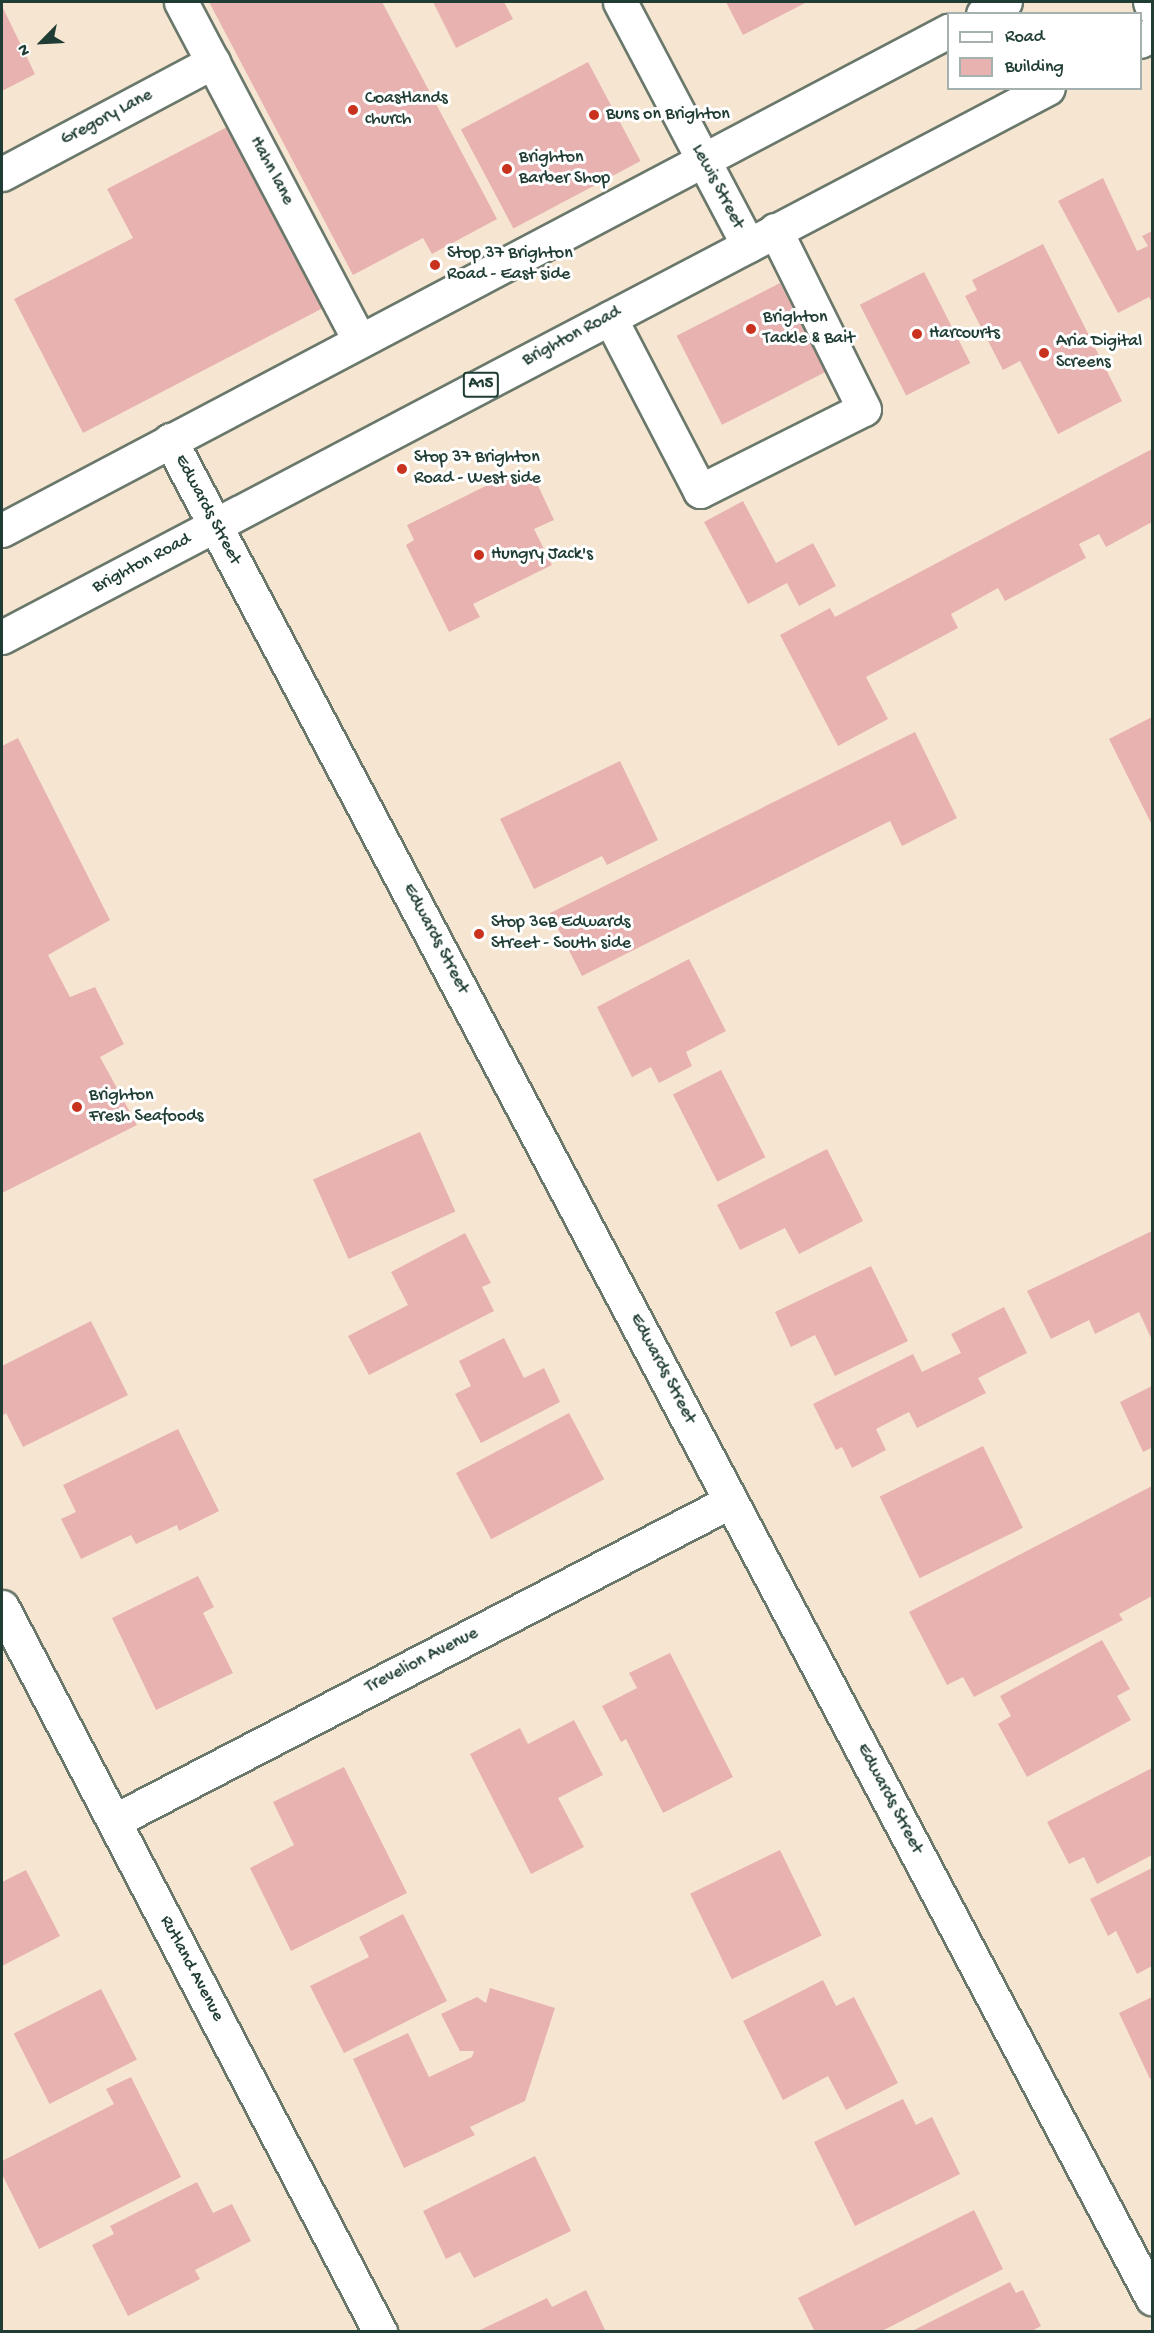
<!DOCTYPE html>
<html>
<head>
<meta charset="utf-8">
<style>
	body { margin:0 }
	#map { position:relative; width:1154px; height:2333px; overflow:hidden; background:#f6e6d1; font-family:"Gochi Hand",sans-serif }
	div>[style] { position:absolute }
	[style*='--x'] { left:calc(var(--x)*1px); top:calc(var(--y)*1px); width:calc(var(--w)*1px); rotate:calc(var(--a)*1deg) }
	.building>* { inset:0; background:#e8b2b0; transform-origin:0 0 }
	.roads { filter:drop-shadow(2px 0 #6a786b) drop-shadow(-2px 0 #6a786b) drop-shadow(0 2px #6a786b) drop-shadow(0 -2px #6a786b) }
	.minor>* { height:33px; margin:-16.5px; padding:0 16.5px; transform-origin:16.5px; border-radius:16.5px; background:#fff }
	.major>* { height:33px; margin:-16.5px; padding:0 16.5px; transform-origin:16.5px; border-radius:16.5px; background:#fff }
	.dots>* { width:16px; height:16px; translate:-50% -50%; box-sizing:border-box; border:3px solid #fff; border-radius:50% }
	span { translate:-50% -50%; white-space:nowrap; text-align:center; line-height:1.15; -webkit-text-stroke:6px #fff; paint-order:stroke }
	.shield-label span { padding:2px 4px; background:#fff; border:2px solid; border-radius:4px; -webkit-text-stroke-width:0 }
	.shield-label { font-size:16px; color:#1f3d34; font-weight:700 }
	.poi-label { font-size:18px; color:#1f3d34 }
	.left { translate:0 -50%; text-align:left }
	.street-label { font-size:18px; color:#1f3d34 }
	.frame { position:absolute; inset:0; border:3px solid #1f3d34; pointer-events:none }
	.legend { position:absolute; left:947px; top:12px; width:195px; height:78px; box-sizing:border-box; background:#fff; border:2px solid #a5b1ae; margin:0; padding:8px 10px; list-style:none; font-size:18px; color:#1f3d34 }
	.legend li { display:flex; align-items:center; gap:12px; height:30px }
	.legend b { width:30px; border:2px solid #a5b1ae }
	.north { position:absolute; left:12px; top:12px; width:60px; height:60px; -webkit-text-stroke:4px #fff; paint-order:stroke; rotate:246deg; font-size:16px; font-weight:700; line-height:24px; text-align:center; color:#1f3d34 }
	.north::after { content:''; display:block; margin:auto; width:21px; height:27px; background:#1f3d34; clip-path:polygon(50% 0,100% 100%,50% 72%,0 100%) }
</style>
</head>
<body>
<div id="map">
	<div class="building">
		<div style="clip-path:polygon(209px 2px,382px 2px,497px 219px,432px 254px,423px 238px,353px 275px)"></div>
		<div style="clip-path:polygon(433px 2px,504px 2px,513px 19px,456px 48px)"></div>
		<div style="clip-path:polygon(726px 2px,807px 2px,743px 35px)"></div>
		<div style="clip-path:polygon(2px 6px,35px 74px,2px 91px)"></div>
		<div style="left:588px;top:62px;width:112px;height:144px;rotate:62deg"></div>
		<div style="clip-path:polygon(229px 126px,323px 308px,83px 433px,14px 299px,133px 238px,107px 189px)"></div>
		<div style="clip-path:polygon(1103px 178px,1137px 251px,1148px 246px,1142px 236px,1152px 231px,1152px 302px,1149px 297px,1118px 313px,1058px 201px)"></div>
		<div style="clip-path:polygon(1043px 244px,1122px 401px,1058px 434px,1020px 361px,1003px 370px,965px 296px,977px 290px,972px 280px)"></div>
		<div style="left:924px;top:272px;width:102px;height:72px;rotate:63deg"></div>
		<div style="left:780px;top:283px;width:100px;height:116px;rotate:63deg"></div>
		<div style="clip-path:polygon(1152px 449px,1152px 522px,1106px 547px,1099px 534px,1079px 544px,1086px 558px,1005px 601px,998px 588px,951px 614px,958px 628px,866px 677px,888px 719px,838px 746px,780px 635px,830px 608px,835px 617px)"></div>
		<div style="clip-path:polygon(516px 471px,523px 485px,535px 479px,554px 520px,534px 529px,552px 565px,473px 604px,480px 617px,449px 632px,406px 545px,414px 540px,407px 525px)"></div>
		<div style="clip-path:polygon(743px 501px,776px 563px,813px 543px,836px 586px,799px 606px,787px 583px,748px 604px,704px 522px)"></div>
		<div style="clip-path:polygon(1152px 717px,1152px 825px,1109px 739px)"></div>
		<div style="clip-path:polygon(915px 732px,957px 818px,902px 846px,890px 821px,582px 976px,550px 913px)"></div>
		<div style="clip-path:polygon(18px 738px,110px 920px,48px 955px,70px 997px,95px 987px,124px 1044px,100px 1057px,137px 1125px,2px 1193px,2px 746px)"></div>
		<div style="clip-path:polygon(620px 761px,658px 840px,607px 865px,602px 856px,534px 889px,500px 819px)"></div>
		<div style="clip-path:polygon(689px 959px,726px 1031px,686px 1052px,692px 1066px,659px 1083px,651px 1067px,632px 1077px,597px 1007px)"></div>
		<div style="left:721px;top:1070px;width:98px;height:54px;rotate:63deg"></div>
		<div style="left:420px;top:1132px;width:87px;height:117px;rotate:66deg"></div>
		<div style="clip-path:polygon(827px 1149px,863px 1221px,799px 1254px,785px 1228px,740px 1250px,717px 1205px)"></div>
		<div style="clip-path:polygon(1152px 1231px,1152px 1340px,1139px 1312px,1095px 1334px,1089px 1320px,1051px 1339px,1027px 1291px)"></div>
		<div style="clip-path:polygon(465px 1233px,491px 1283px,482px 1287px,494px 1311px,369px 1375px,348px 1336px,408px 1305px,391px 1272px)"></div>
		<div style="clip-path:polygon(871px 1266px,908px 1341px,835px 1376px,815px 1335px,791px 1347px,775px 1312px)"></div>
		<div style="clip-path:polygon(1004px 1307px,1027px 1353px,978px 1378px,986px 1393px,917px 1428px,909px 1412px,876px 1429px,886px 1450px,852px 1468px,842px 1447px,836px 1450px,813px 1404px,913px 1354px,922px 1372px,961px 1353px,951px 1334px)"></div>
		<div style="clip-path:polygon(91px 1321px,128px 1395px,23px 1447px,6px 1413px,2px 1416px,2px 1366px)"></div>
		<div style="clip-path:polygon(504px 1338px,524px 1378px,544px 1368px,560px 1402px,481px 1443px,455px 1394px,471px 1386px,459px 1361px)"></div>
		<div style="clip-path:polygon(1152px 1386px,1152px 1451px,1151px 1448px,1143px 1452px,1120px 1402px)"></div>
		<div style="left:569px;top:1413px;width:75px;height:128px;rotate:62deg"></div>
		<div style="clip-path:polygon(178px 1429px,219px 1511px,179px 1531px,177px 1525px,136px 1544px,131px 1535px,81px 1559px,61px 1519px,76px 1512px,63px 1485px)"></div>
		<div style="left:983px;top:1446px;width:91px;height:115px;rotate:64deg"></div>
		<div style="clip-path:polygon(1152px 1486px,1152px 1596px,1119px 1614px,1123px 1620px,974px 1697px,963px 1677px,947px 1685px,909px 1612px)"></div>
		<div style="clip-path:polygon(198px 1576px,214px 1607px,203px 1613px,233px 1673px,156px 1710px,112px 1618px)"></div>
		<div style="clip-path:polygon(1102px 1640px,1130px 1689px,1117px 1696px,1131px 1720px,1027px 1777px,998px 1724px,1011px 1716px,1000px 1696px)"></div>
		<div style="clip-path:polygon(670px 1653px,733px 1777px,663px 1813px,626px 1739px,621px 1742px,602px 1706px,637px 1688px,629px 1673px)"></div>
		<div style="clip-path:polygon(574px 1720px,603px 1775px,558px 1798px,584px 1847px,531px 1874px,470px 1754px,520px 1728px,528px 1744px)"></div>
		<div style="clip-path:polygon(344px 1767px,407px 1893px,291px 1951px,250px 1868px,294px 1845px,273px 1802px)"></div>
		<div style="clip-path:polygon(1152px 1768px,1152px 1855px,1097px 1884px,1084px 1857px,1069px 1864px,1047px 1822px)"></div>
		<div style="left:780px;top:1850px;width:95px;height:100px;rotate:64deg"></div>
		<div style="clip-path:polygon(1152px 1868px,1152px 1966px,1137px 1974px,1116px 1931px,1108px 1936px,1090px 1899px)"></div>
		<div style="clip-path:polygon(26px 1870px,60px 1936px,2px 1966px,2px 1882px)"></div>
		<div style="clip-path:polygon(403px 1914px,447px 2001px,344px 2053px,310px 1986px,369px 1957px,359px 1937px)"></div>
		<div style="clip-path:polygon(823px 1980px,836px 2006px,854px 1997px,898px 2083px,846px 2110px,828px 2076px,783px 2100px,743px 2021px)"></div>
		<div style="clip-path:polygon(490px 1988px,555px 2008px,525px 2101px,470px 2127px,475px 2135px,404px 2168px,353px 2059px,408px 2033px,429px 2077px,472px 2057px,474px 2051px,460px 2051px,441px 2014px,477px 1997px,486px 2003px)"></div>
		<div style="left:101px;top:1989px;width:79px;height:98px;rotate:63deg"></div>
		<div style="clip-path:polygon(1152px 1997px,1152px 2077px,1150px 2079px,1119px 2013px)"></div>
		<div style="clip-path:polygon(131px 2077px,181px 2177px,39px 2249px,2px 2174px,2px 2161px,114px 2104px,106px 2089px)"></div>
		<div style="clip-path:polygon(903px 2099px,916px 2125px,932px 2117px,960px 2174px,855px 2226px,814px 2142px)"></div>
		<div style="clip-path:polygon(535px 2156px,571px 2231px,474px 2278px,460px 2252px,446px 2259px,423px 2211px)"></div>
		<div style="clip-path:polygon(197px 2182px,213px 2213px,232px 2204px,251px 2241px,195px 2270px,200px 2279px,128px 2316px,92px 2245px,114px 2234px,110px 2226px)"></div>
		<div style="clip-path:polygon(974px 2210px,1003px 2269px,880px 2332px,815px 2332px,798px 2298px)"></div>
		<div style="clip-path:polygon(1010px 2282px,1016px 2293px,1023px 2290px,1041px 2326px,1030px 2332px,910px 2332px)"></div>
		<div style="clip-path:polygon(586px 2290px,606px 2332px,480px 2330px,547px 2298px,552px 2307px)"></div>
	</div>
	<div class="roads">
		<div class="minor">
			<div style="--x:181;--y:2;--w:383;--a:62.2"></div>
			<div style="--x:620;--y:2;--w:275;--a:62.2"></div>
			<div style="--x:1150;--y:2;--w:5;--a:68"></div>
			<div style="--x:2;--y:174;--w:239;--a:-28"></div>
			<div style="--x:610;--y:318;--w:195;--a:62.5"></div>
			<div style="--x:700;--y:491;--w:183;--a:-26.6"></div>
			<div style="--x:864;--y:409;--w:200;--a:-116.4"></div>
			<div style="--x:170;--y:440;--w:2102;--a:62.14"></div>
			<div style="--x:2;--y:1607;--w:818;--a:62.46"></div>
			<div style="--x:114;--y:1821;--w:695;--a:-27.41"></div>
		</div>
		<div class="major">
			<div style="--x:983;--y:14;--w:25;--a:-29"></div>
			<div style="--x:1140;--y:41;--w:14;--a:-30"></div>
			<div style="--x:2;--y:530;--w:1070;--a:-27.81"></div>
			<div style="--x:2;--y:637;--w:1181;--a:-27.69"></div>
		</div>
	</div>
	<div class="dots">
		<div style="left:353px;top:110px;background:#c8321e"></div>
		<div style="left:594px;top:115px;background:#c8321e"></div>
		<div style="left:507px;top:169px;background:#c8321e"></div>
		<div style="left:435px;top:265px;background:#c8321e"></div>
		<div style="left:751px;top:329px;background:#c8321e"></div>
		<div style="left:917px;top:334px;background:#c8321e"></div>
		<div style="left:1044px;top:353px;background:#c8321e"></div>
		<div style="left:402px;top:469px;background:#c8321e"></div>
		<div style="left:479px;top:555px;background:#c8321e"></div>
		<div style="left:479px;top:934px;background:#c8321e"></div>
		<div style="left:77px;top:1107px;background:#c8321e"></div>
	</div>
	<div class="shield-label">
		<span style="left:481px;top:385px">A15</span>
	</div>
	<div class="poi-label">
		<span class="left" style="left:365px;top:110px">Coastlands<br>church</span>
		<span class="left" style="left:606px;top:115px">Buns on Brighton</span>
		<span class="left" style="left:519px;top:169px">Brighton<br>Barber Shop</span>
		<span class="left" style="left:447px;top:265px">Stop 37 Brighton<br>Road - East side</span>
		<span class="left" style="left:763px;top:329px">Brighton<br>Tackle &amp; Bait</span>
		<span class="left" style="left:929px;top:334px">Harcourts</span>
		<span class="left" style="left:1056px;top:353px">Aria Digital<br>Screens</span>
		<span class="left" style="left:414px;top:469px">Stop 37 Brighton<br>Road - West side</span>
		<span class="left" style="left:491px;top:555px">Hungry Jack's</span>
		<span class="left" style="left:491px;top:934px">Stop 36B Edwards<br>Street - South side</span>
		<span class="left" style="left:89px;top:1107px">Brighton<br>Fresh Seafoods</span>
	</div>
	<div class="street-label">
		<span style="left:107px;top:118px;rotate:-28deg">Gregory Lane</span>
		<span style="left:271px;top:171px;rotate:62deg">Hahn lane</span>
		<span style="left:717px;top:187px;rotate:62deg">Lewis Street</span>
		<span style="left:572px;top:337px;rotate:-28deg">Brighton Road</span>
		<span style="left:207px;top:510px;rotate:62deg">Edwards Street</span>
		<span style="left:142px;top:564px;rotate:-28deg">Brighton Road</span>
		<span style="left:435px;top:939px;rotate:62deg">Edwards Street</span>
		<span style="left:662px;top:1369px;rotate:62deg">Edwards Street</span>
		<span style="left:422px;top:1661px;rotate:-27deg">Trevelion Avenue</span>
		<span style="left:889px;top:1799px;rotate:62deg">Edwards Street</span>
		<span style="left:191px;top:1969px;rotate:62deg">Rutland Avenue</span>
	</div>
	<div class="frame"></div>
	<ul class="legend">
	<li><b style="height:8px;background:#fff"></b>Road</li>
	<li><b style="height:16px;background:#e8b2b0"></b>Building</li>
	</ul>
	<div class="north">N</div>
</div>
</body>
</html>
